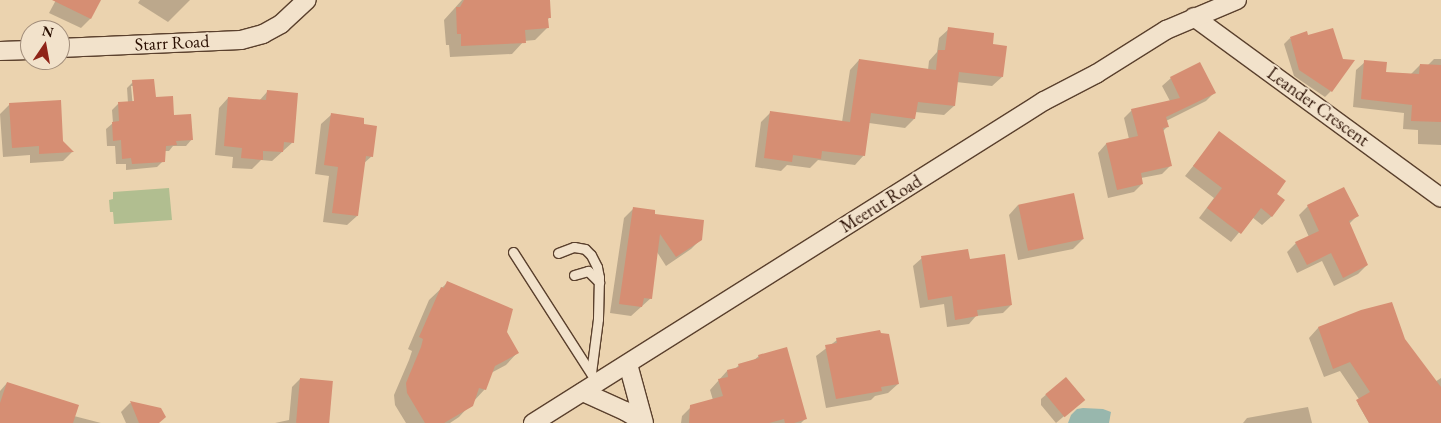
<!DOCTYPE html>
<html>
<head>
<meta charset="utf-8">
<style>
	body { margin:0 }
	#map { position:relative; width:1441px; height:423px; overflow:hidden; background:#ebd3af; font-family:"EB Garamond",serif }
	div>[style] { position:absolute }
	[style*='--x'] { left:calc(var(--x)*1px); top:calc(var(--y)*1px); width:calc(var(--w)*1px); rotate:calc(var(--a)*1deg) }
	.green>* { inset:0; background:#b1be90 }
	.water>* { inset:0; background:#98b7ad }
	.shadow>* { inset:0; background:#0003 }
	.building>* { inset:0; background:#d68e73; transform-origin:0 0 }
	.roads { filter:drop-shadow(1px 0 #5a402d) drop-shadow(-1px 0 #5a402d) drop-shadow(0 1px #5a402d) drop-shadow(0 -1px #5a402d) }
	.service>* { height:9px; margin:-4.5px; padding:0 4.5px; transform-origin:4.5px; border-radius:4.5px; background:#f2e2cb }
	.minor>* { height:18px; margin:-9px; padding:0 9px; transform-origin:9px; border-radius:9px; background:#f2e2cb }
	span { translate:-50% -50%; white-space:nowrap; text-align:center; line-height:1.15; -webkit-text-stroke:4px #f2e2cb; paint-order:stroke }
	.street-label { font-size:18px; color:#2a0f02 }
	.north { position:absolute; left:20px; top:20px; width:50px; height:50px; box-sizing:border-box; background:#f2e2cb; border:1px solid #a28e7b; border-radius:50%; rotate:12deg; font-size:14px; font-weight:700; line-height:20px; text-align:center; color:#2a0f02 }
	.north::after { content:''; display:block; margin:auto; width:18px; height:22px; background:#8f2418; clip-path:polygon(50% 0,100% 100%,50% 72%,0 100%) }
</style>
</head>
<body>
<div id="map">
	<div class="green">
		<div style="clip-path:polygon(169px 188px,172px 220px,114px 224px,113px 212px,110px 212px,109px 200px,113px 199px,113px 192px)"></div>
	</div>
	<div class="water">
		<div style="clip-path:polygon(1083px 408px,1103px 409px,1111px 412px,1109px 423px,1068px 423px,1071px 415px,1077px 409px)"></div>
	</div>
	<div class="shadow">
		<div style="clip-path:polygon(56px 0,99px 0,90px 19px,81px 28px,49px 13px)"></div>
		<div style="clip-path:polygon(140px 0,190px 0,168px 22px,138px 3px)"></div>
		<div style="clip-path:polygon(462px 0,549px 0,550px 17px,547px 20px,547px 28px,535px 40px,524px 41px,512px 54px,450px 57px,449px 45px,446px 45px,444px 20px)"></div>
		<div style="clip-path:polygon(949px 29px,991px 45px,1002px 77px,992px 86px,956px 82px,954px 106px,944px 115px,915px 112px,914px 119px,905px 128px,869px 123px,864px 155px,855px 165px,818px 160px,810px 168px,787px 165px,781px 171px,755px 167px,761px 122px,771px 112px,842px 122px,850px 70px,859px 60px,928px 70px,929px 61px,937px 52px,939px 38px)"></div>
		<div style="clip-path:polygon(1290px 38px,1331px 91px,1325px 97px,1294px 76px,1284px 44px)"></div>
		<div style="clip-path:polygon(1434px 59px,1441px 59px,1441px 145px,1418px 144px,1418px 130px,1403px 129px,1404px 113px,1353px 107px,1356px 70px,1365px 62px,1385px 73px,1411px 74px,1420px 65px,1427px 66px)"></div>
		<div style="clip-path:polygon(1171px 78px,1214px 93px,1206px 101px,1166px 121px,1167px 127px,1163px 131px,1171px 165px,1162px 174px,1141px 178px,1142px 184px,1134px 192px,1108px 198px,1098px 153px,1106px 144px,1129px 139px,1124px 118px,1132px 110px,1170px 101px,1162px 86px)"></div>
		<div style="clip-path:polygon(evenodd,133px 82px,173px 116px,192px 139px,186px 146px,173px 146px,169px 151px,164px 151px,163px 161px,157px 167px,126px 170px,126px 164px,116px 164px,115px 146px,107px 146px,106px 129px,113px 123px,112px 110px,118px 104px,128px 103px,127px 88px,133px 82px,131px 86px,134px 86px,136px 108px,133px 108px,131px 86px)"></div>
		<div style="clip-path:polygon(267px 92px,293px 142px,272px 161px,261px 160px,252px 169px,232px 168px,233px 157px,215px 155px,219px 108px,228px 98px,259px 101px)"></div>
		<div style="clip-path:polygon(10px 104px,62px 142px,72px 152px,63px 161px,30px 163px,30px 155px,3px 157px,0 114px)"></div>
		<div style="clip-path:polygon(331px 115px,362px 125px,372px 156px,363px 164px,357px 216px,347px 225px,323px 222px,329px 176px,315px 174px,321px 124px)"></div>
		<div style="clip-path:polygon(1220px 133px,1275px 194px,1272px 216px,1262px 225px,1252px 217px,1231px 242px,1199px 218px,1214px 198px,1185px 176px)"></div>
		<div style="clip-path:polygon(1018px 205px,1083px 239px,1073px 249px,1018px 260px,1009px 215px)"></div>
		<div style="clip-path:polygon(1308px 206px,1357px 216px,1349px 224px,1367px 265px,1358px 274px,1334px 286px,1322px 261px,1297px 273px,1287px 252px,1296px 243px,1309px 237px,1299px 215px)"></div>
		<div style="clip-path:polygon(634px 208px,701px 239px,691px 249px,666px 266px,657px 252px,651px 298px,631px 316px,610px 313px,624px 218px)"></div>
		<div style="clip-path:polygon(922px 258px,969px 261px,1011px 305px,1003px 313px,976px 316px,969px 324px,947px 327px,944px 304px,920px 308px,913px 266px)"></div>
		<div style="clip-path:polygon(447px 283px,506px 332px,517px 353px,506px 365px,491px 373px,485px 389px,459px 417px,450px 423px,406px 423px,395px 405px,394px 395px,409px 360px,412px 351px,408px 349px,429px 300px)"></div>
		<div style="clip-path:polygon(1362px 312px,1404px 339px,1435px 382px,1441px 378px,1441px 423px,1369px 423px,1358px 404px,1361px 402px,1340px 371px,1324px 377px,1309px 338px,1318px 328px)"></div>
		<div style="clip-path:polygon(837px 340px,898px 384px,888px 393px,875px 396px,871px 400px,826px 408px,816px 356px)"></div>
		<div style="clip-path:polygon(759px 356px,806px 418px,801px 423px,681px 423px,682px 416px,691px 407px,713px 400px,710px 390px,727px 371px,734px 370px,739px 365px,754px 360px)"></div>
		<div style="clip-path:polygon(300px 379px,329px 423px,275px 423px,289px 420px,292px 387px)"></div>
		<div style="clip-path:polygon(7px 383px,74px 416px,101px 423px,0 423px,0 391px)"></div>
		<div style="clip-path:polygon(1049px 392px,1083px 400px,1056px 423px,1041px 405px,1041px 399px)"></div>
		<div style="clip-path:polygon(130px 403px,161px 409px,158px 423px,126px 423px,121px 412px)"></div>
		<div style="clip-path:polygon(1308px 407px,1312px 423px,1243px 423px,1247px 418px)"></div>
	</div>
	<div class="building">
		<div style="clip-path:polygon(52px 0,101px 0,91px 19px)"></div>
		<div style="clip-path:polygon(464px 0,550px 0,551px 18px,548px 18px,549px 28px,525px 30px,526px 43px,461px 46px,461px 34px,457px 34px,456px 7px,460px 7px)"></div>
		<div style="clip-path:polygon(948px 27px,994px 33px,993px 44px,1007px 46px,1003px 77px,959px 72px,955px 106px,918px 102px,915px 119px,871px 113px,865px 156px,822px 151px,821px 159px,793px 155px,792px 162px,764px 158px,770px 111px,850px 122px,859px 59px,936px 70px,938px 50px,945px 50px)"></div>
		<div style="clip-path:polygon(1333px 28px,1343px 59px,1355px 60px,1332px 92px,1299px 70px,1290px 37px,1307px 31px,1308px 35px)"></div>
		<div style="clip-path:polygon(1364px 60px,1387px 62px,1386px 72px,1419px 74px,1420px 64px,1441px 65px,1441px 122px,1411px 121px,1412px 105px,1361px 99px)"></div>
		<div style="clip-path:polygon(1200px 62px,1216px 93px,1166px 117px,1169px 127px,1163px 128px,1172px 166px,1141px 173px,1143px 184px,1117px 190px,1106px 143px,1138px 136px,1131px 109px,1180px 98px,1170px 77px)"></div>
		<div style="clip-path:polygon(154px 79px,156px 97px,173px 96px,174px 115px,191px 114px,193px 140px,176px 141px,177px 145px,166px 146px,165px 162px,132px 164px,131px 158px,122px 159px,121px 140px,113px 141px,112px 122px,119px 121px,118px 102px,134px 101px,132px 80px)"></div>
		<div style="clip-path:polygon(267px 90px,298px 93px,294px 143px,284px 142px,283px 152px,263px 151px,263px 160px,241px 158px,242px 148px,224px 146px,228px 97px,266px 100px)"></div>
		<div style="clip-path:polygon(61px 100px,63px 141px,74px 152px,39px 154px,39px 146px,12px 148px,9px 103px)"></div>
		<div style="clip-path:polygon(331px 113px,364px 118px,364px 124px,377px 126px,373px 157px,366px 156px,358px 216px,332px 213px,338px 167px,324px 165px)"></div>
		<div style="clip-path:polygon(1219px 131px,1286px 181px,1277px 194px,1285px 200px,1272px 217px,1261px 208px,1241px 234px,1207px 208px,1222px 188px,1193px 166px)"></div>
		<div style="clip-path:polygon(1344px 187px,1359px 216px,1349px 221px,1368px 265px,1343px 278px,1331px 253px,1307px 265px,1295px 242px,1319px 231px,1307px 205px)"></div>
		<div style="left:1074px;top:193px;width:47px;height:57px;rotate:78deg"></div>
		<div style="clip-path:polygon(633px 207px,655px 210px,655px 214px,704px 220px,702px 240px,676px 257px,660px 234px,652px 299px,644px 298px,642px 307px,619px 304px)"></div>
		<div style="clip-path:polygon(968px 249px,970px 259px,1005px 254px,1012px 305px,977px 310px,978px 316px,955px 320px,952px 296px,928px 300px,921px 256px)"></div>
		<div style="clip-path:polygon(447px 281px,513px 309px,507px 332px,519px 353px,495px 366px,486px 390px,479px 388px,473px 406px,444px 423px,425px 423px,407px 393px,406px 383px,421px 347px,423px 339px,419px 337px,441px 287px,444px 288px)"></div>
		<div style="clip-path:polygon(1392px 302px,1405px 339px,1441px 387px,1441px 423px,1369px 423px,1356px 400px,1370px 392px,1350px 362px,1333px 369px,1318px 327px,1361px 310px)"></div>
		<div style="clip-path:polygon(880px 330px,881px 333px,889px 334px,899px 384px,881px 387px,882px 391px,836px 399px,825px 345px,837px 343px,836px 338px)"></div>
		<div style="clip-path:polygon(787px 347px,807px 419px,794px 423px,785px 423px,784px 419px,769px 423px,689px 423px,690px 405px,723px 396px,718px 379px,728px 377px,727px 370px,739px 367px,738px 364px,759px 358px,758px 355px)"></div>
		<div style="left:1066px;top:377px;width:30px;height:27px;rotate:50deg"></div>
		<div style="left:300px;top:378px;width:33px;height:45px;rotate:5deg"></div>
		<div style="clip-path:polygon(7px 382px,79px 405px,73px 423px,0 423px,0 403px)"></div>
		<div style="clip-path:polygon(130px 401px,161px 408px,166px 417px,159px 423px,139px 423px)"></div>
	</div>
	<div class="roads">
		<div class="service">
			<div style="--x:513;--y:252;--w:146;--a:57.3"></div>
			<div style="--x:558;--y:253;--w:17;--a:-21"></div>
			<div style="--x:574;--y:247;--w:11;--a:10"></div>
			<div style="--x:585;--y:249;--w:8;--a:45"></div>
			<div style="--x:591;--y:255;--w:13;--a:63"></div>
			<div style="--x:597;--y:267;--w:10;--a:79"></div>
			<div style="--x:599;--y:277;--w:42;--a:91.4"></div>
			<div style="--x:598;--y:319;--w:54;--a:97.4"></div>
			<div style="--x:574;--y:275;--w:15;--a:-16"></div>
			<div style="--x:588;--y:271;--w:16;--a:45"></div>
		</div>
		<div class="minor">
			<div style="--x:1194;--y:17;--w:306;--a:36.2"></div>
			<div style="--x:60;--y:48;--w:181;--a:-2.5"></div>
			<div style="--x:241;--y:40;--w:23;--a:-15"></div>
			<div style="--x:263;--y:34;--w:21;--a:-29"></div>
			<div style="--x:281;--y:24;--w:35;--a:-43"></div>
			<div style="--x:0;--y:51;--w:30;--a:-2"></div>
			<div style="--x:628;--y:364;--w:61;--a:74.8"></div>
			<div style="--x:583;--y:392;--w:46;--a:24.3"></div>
			<div style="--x:625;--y:411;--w:21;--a:31"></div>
			<div style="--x:533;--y:423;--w:604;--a:-32.22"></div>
			<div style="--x:1044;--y:101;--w:59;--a:-27.4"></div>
			<div style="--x:1096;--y:74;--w:83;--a:-32.2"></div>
			<div style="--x:1166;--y:30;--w:77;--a:-22.9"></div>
		</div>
	</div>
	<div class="street-label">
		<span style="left:172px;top:43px;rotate:-3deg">Starr Road</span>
		<span style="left:1318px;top:107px;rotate:36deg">Leander Crescent</span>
		<span style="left:881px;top:204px;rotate:-32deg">Meerut Road</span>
	</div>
	<div class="north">N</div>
</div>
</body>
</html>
